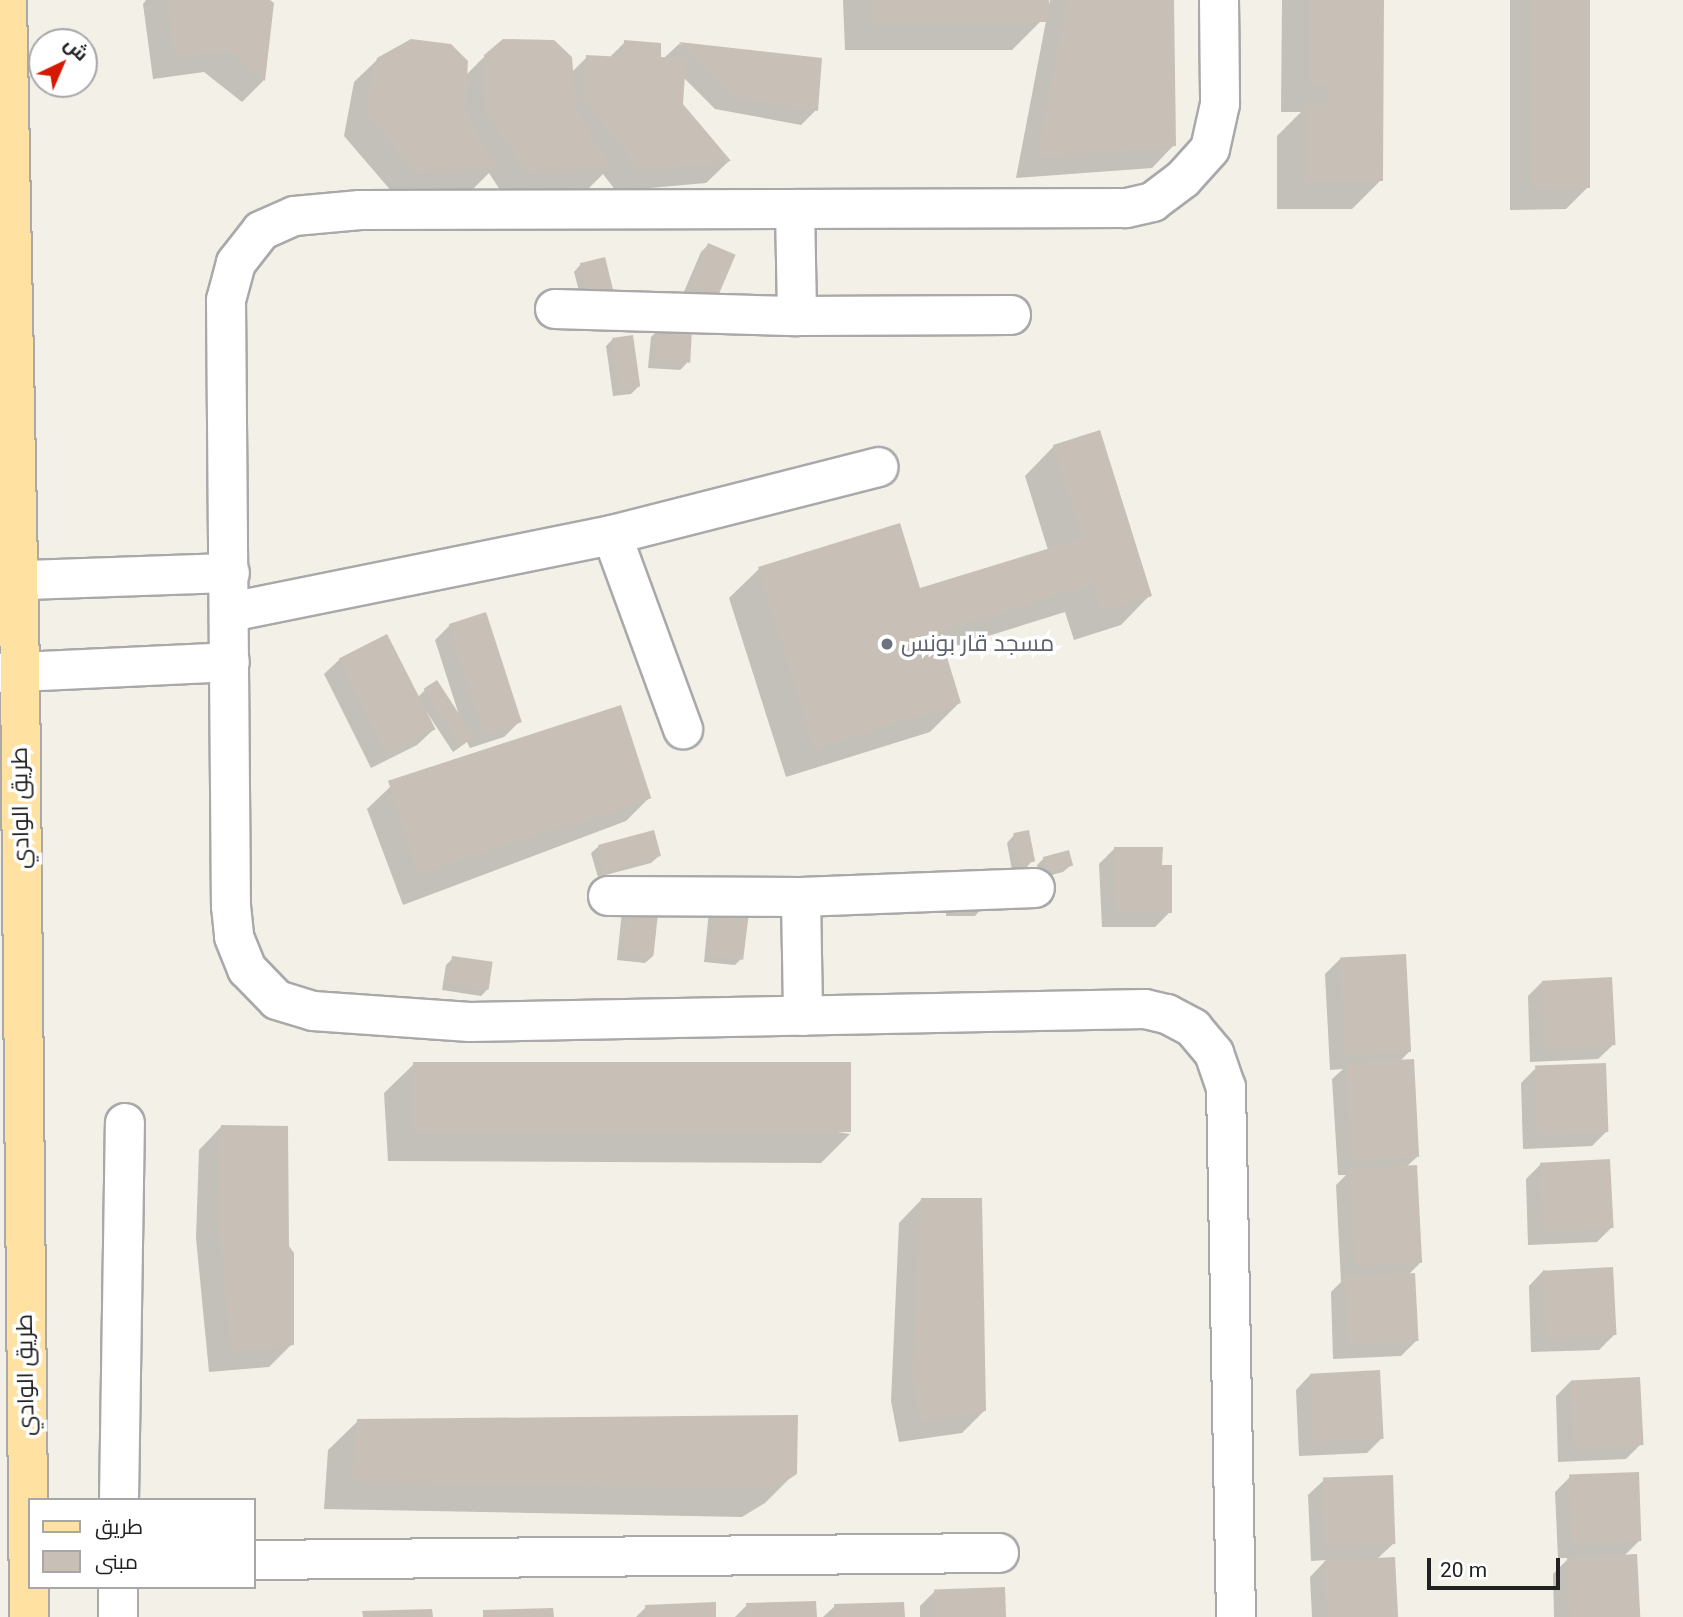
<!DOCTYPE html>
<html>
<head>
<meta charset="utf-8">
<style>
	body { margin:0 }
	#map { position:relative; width:1683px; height:1617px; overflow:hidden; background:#f3f0e8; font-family:Roboto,Cairo,sans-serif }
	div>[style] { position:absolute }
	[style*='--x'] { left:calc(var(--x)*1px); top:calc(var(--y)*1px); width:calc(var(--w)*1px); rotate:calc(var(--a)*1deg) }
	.shadow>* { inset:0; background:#0003 }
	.building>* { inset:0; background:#c8c0b7; transform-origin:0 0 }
	.roads { filter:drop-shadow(2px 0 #a9a9a9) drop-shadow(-2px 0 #a9a9a9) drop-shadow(0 2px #a9a9a9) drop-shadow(0 -2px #a9a9a9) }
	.minor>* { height:38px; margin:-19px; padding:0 19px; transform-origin:19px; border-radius:19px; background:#fff }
	.major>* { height:38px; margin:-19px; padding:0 19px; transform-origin:19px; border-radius:19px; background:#ffe2a1 }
	.dots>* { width:19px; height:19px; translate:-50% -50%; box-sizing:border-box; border:4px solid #fff; border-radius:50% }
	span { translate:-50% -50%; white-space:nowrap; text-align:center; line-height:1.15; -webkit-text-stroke:7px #fff; paint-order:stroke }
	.worship-label { font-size:23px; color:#5b616d }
	.left { translate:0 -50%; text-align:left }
	.street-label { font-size:23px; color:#222 }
	.legend { position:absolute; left:28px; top:1498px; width:228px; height:91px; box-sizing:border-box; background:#fff; border:2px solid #a7a7a7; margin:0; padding:9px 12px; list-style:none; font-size:21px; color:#222 }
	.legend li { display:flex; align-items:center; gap:14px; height:35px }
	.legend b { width:35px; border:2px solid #a7a7a7 }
	.north { position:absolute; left:28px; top:28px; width:70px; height:70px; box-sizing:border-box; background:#fff; border:2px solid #a7a7a7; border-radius:50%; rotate:44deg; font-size:19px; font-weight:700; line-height:28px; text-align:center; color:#222 }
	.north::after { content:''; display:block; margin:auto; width:24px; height:32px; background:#d41a00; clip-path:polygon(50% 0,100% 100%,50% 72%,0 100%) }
	.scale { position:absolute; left:1427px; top:1558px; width:133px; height:32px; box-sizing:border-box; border:4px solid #222; border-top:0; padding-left:9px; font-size:21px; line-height:24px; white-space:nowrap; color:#222; -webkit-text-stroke:5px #fff; paint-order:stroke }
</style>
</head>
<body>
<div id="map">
	<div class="shadow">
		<div style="clip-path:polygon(146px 0,268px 0,264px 80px,242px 102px,204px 72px,153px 79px,143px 4px)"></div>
		<div style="clip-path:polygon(843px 0,1047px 0,1042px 20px,1012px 50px,845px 50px)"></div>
		<div style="clip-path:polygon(1050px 0,1172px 0,1174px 145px,1152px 168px,1016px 178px)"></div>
		<div style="clip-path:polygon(1282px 0,1382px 0,1381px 180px,1352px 209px,1277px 209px,1277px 136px,1301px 112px,1281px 112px)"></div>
		<div style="clip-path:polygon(1510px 0,1588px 0,1589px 186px,1566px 209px,1510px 210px)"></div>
		<div style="clip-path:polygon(625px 42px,659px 59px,663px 59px,679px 44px,820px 60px,816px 110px,801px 125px,715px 109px,683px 77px,681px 104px,729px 161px,706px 183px,616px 191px,603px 174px,587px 190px,502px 193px,489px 173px,472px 190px,393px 193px,344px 136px,354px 82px,378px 59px,465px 76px,485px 56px,571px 73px,587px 57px,609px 58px)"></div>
		<div style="clip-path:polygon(708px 245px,716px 297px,683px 294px,701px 252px)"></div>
		<div style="clip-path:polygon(581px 264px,605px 300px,583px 306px,574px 272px)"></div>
		<div style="clip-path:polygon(658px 330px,687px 363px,680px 370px,648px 368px,651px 337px)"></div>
		<div style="clip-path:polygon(613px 339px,638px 387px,631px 394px,613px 396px,606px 346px)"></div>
		<div style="clip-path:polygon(1054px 446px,1150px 595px,1121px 625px,1074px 640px,1065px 612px,943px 650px,959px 703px,930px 732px,786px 777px,729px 598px,759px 569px,919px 590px,1048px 550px,1025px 476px)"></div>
		<div style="clip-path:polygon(450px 625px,519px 722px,504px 737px,470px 748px,467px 742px,453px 752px,424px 708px,422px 709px,433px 730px,417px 745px,371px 768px,324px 674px,340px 659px,386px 636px,417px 698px,425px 690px,459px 715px,435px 640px)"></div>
		<div style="clip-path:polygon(620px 707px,649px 798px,626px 821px,403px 905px,367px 809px,390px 787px)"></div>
		<div style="clip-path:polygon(1014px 835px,1033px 860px,1026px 868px,1012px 870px,1007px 843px)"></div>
		<div style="clip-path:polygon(599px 846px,659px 856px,651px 863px,598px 877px,591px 853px)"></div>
		<div style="clip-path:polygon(1114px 849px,1160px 867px,1170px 912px,1155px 927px,1102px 927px,1099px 864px)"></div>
		<div style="clip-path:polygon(1044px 858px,1071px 865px,1063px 872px,1040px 878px,1037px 865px)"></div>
		<div style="clip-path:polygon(629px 904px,653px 956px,645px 963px,617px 960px,622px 911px)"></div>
		<div style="clip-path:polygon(716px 904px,742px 958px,735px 965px,704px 962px,709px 911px)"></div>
		<div style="clip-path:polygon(946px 905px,982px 908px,975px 916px,946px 916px)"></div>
		<div style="clip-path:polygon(453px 958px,488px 989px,481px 996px,442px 990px,446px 965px)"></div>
		<div style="clip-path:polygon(1340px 959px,1410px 1051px,1399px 1062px,1417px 1157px,1406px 1167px,1420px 1263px,1408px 1275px,1416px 1341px,1401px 1356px,1333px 1359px,1331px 1292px,1341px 1282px,1336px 1185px,1346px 1175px,1338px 1175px,1332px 1079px,1343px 1069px,1330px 1070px,1325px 974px)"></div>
		<div style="clip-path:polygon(1543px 981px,1614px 1044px,1598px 1059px,1530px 1062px,1528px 996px)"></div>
		<div style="clip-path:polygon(414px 1064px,850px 1134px,821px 1163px,388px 1161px,384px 1093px)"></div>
		<div style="clip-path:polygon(1536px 1068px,1607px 1131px,1592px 1146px,1523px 1149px,1521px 1083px)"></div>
		<div style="clip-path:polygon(221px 1127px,292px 1344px,269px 1367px,209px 1372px,196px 1238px,199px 1150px)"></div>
		<div style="clip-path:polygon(1541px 1164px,1612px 1227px,1597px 1242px,1528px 1245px,1526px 1179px)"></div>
		<div style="clip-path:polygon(921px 1200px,985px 1410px,962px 1433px,899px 1442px,891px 1401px,899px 1223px)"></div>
		<div style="clip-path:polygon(1544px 1270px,1615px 1334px,1599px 1350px,1531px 1352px,1529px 1286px)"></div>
		<div style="clip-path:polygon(1311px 1374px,1382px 1438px,1367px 1453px,1299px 1456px,1296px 1390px)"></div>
		<div style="clip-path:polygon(1571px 1381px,1641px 1444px,1626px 1459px,1558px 1462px,1556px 1396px)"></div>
		<div style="clip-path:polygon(358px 1421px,795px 1473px,765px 1503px,742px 1517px,324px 1509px,328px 1450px)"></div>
		<div style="clip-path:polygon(1570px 1477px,1640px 1540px,1624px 1556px,1638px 1617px,1554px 1617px,1553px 1574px,1569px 1558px,1558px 1558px,1555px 1492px)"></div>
		<div style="clip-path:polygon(1324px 1480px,1394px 1543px,1377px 1559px,1396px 1617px,1312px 1617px,1310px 1577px,1326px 1560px,1311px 1561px,1308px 1495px)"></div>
		<div style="clip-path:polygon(935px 1591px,1004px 1617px,920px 1617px,920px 1606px)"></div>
		<div style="clip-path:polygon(747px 1605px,815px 1617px,735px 1617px)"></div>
		<div style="clip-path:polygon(835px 1606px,903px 1617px,823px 1617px)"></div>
		<div style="clip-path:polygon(646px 1607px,714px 1617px,636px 1617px)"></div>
	</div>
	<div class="building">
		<div style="clip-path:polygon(168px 0,270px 0,274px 3px,265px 81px,228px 50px,175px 57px)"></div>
		<div style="left:873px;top:0;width:176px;height:22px"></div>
		<div style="clip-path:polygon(1068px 0,1174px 0,1176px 146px,1037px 157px)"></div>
		<div style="clip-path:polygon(1310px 0,1384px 0,1383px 181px,1306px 180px,1306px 105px,1328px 106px,1328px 84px,1310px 83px)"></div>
		<div style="left:1532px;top:0;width:58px;height:188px"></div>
		<div style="clip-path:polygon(411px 39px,451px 44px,468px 61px,465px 113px,497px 168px,416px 171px,365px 113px,377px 58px)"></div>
		<div style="clip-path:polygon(503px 39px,554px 40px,572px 57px,576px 111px,612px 168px,525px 171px,486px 111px,484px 55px)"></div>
		<div style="clip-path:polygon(624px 40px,661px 43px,661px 57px,686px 59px,683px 104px,731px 161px,638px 169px,584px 98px,586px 55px,623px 57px)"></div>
		<div style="clip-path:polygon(679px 42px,822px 58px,818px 111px,730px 95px)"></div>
		<div style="left:708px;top:243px;width:30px;height:47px;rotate:23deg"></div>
		<div style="left:605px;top:257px;width:37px;height:26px;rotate:76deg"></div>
		<div style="left:657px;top:328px;width:35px;height:33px;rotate:3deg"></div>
		<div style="left:633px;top:335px;width:52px;height:21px;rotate:82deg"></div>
		<div style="clip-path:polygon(1100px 430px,1152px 596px,1103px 612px,1094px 584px,939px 631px,961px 703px,815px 749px,758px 567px,900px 523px,920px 588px,1083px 538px,1053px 445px)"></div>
		<div style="left:486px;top:612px;width:116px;height:39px;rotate:72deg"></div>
		<div style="left:387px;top:634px;width:107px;height:54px;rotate:63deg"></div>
		<div style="left:437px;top:680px;width:68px;height:16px;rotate:57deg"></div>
		<div style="left:621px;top:705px;width:98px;height:245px;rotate:72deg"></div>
		<div style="left:654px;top:830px;width:27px;height:58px;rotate:75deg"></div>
		<div style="left:1029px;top:830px;width:32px;height:16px;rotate:79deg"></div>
		<div style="clip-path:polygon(1114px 847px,1163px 847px,1162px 865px,1172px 865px,1172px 913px,1117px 912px)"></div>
		<div style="left:1069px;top:850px;width:16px;height:27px;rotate:75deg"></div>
		<div style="left:629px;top:902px;width:30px;height:51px;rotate:6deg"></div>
		<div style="left:716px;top:902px;width:34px;height:54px;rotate:7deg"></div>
		<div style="left:1406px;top:954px;width:98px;height:66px;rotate:87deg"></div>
		<div style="left:452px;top:956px;width:41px;height:28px;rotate:8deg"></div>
		<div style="left:1612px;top:977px;width:68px;height:70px;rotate:87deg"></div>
		<div style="left:1414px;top:1059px;width:98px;height:67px;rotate:87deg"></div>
		<div style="left:413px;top:1062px;width:438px;height:70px"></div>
		<div style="left:1606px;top:1063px;width:69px;height:71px;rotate:88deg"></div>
		<div style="clip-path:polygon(221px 1125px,288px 1126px,289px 1246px,294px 1253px,294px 1345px,232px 1350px,218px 1215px)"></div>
		<div style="left:1610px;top:1159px;width:69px;height:70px;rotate:87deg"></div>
		<div style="left:1417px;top:1165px;width:98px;height:67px;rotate:87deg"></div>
		<div style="clip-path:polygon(921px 1198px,982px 1198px,986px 1411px,921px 1420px,913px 1378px)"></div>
		<div style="left:1613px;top:1267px;width:68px;height:70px;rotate:87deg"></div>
		<div style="left:1415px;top:1273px;width:68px;height:70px;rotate:87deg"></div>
		<div style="left:1380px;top:1370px;width:69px;height:70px;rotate:87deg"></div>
		<div style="left:1640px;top:1377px;width:68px;height:69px;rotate:87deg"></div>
		<div style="clip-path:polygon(798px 1415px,797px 1474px,773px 1489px,353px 1481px,357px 1419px)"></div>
		<div style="left:1639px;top:1472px;width:69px;height:70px;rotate:88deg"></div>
		<div style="left:1393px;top:1475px;width:69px;height:70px;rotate:88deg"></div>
		<div style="left:1637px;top:1554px;width:63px;height:70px;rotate:87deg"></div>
		<div style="left:1395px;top:1557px;width:60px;height:71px;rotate:87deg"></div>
		<div style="left:1005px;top:1587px;width:30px;height:71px;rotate:88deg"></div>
		<div style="clip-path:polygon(816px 1601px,817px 1617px,747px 1617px,746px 1603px)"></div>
		<div style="clip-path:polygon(716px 1602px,716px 1617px,646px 1617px,645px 1605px)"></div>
		<div style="clip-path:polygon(904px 1602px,905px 1617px,834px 1617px,834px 1604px)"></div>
		<div style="clip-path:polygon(553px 1608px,554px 1617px,483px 1617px,483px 1610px)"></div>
		<div style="clip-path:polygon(432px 1609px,433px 1617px,363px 1617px,362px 1611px)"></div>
	</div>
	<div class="roads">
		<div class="minor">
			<div style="--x:1219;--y:0;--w:104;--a:89.4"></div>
			<div style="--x:1220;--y:104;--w:46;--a:102.5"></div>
			<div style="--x:1210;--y:149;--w:40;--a:132"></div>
			<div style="--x:1183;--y:179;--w:38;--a:143"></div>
			<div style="--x:1153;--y:202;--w:28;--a:167"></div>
			<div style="--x:1126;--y:208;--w:766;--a:179.85"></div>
			<div style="--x:360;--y:210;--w:66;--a:174.8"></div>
			<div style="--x:294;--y:216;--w:36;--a:156"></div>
			<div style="--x:261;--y:231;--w:41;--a:128"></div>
			<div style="--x:236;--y:263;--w:38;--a:105"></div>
			<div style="--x:226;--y:300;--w:606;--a:89.53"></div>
			<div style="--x:231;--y:906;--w:31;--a:84"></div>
			<div style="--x:234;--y:937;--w:35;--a:68"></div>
			<div style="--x:247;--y:969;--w:43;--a:45.9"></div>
			<div style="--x:277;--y:1000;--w:38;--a:17"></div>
			<div style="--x:313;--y:1011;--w:157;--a:4"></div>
			<div style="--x:470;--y:1022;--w:675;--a:-1.1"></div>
			<div style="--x:1145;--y:1009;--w:23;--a:13"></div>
			<div style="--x:1167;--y:1014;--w:30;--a:28"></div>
			<div style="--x:1193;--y:1028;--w:33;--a:50"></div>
			<div style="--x:1214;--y:1053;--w:36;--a:71"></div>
			<div style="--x:1226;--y:1087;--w:530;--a:88.92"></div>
			<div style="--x:795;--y:209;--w:107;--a:88.9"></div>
			<div style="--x:555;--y:309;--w:242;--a:1.7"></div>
			<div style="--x:797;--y:316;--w:214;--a:-0.3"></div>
			<div style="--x:612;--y:535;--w:207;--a:69.9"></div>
			<div style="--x:0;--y:581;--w:230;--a:-2"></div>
			<div style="--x:230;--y:612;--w:390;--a:-11.4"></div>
			<div style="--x:612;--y:535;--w:275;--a:-14.3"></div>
			<div style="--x:0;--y:673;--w:230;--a:-2.7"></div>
			<div style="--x:608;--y:896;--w:193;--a:0.3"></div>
			<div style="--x:801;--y:897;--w:234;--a:-2.2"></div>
			<div style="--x:801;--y:897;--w:119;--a:89"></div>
			<div style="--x:119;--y:1500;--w:377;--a:-89.1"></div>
			<div style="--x:254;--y:1560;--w:745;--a:-0.54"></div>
			<div style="--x:118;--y:1587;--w:30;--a:90"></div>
		</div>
		<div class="major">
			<div style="--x:7;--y:0;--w:672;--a:88.89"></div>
			<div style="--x:20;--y:672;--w:945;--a:89.45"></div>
		</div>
	</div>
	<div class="dots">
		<div style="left:887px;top:644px;background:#6b7280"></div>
	</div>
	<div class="worship-label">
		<span class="left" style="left:901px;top:644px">مسجد قار بونس</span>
	</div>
	<div class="street-label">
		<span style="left:21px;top:808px;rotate:-91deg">طريق الوادي</span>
		<span style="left:26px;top:1375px;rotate:-91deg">طريق الوادي</span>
	</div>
	<ul class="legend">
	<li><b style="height:9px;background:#ffe2a1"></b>طريق</li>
	<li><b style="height:19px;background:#c8c0b7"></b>مبنى</li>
	</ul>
	<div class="north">ش</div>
	<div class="scale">20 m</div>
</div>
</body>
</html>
